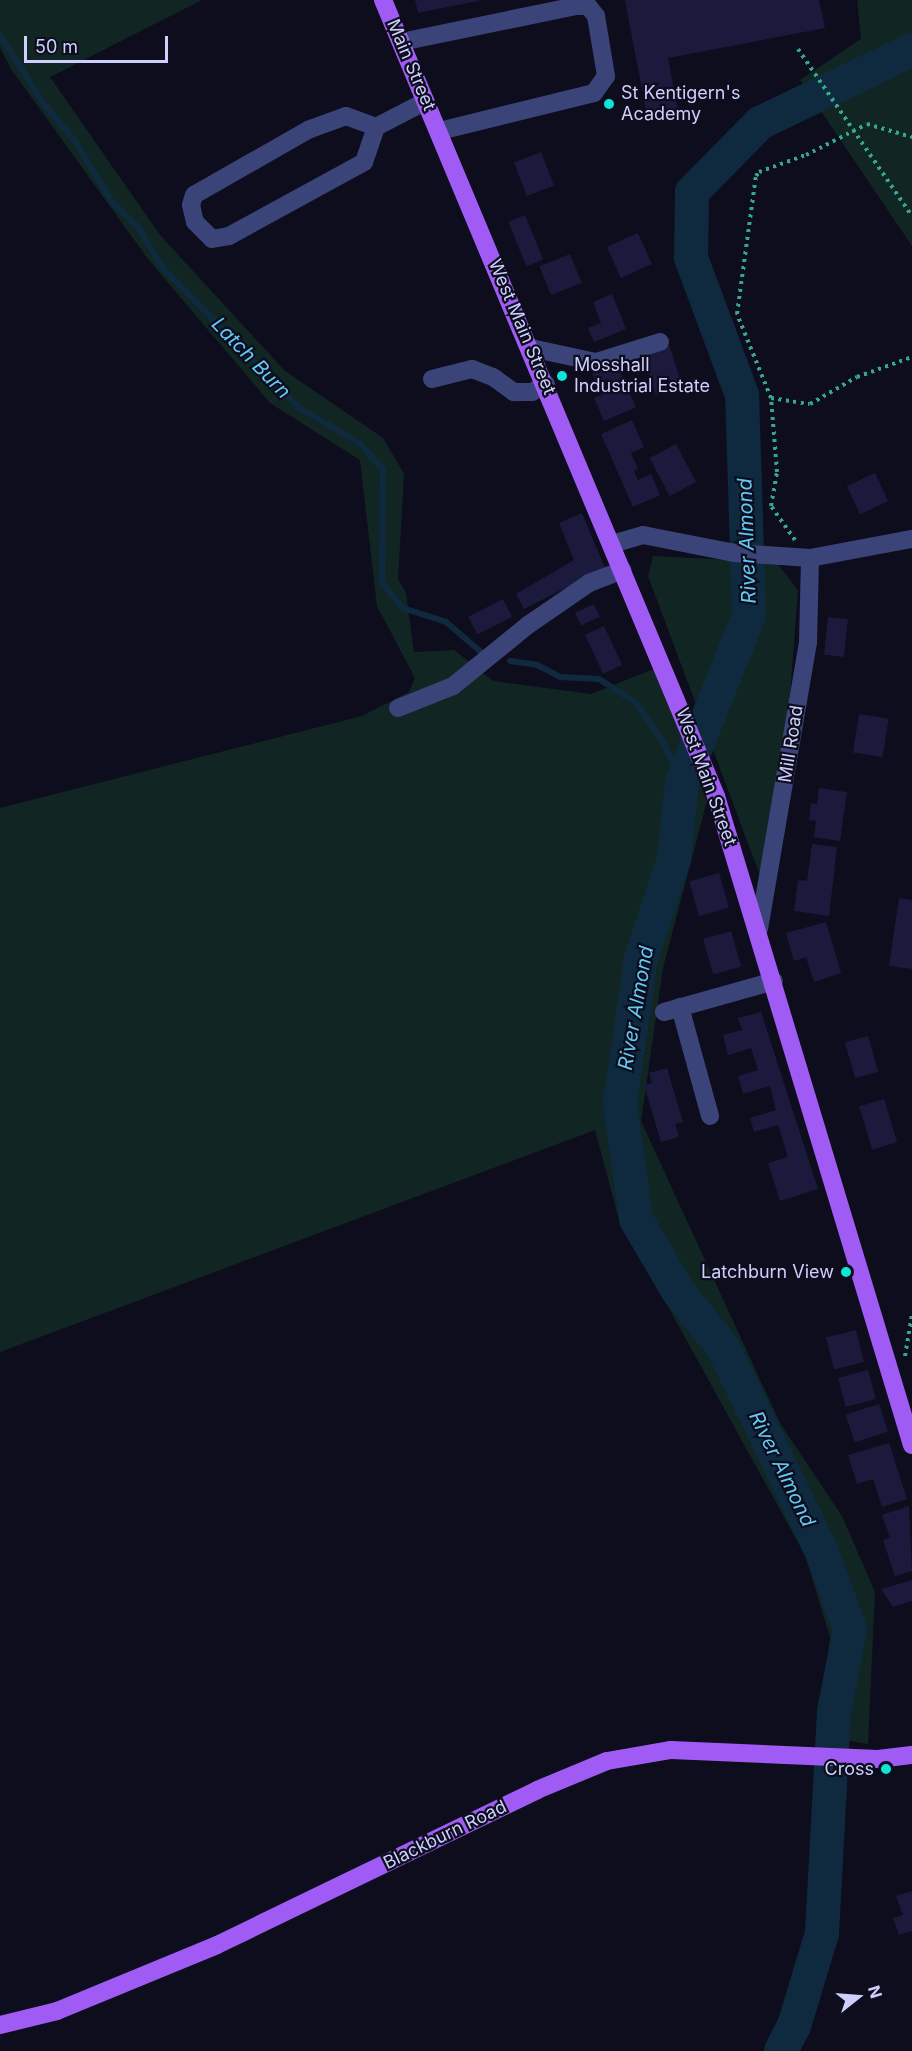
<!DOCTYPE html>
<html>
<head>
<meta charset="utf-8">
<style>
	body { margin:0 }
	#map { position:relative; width:912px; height:2051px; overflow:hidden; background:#0d0d1d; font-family:Inter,sans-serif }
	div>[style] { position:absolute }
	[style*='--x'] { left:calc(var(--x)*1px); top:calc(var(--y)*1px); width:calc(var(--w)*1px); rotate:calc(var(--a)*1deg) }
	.green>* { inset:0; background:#112622 }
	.stream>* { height:6px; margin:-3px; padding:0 3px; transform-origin:3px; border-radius:3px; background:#0f2a3f }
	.river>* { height:34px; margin:-17px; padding:0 17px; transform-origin:17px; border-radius:17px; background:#0f2a3f }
	.building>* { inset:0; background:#1b1a3d; transform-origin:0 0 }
	.path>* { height:4px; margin-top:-2px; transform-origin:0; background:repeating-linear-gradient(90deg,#35a78c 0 3px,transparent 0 7.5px) }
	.minor>* { height:18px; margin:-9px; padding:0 9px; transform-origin:9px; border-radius:9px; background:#3b4479 }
	.major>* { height:18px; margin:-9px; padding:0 9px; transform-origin:9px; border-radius:9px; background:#a05bf4 }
	.dots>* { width:16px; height:16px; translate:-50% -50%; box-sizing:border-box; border:3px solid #0d0d1d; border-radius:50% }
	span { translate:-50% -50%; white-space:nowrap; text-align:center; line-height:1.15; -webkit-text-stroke:4.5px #0d0d1d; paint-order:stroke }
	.street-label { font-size:18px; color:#cdcffc }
	.poi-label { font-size:18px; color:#cdcffc }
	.left { translate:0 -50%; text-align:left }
	.right { translate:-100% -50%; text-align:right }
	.water-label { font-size:20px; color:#62caf4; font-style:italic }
	.north { position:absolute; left:828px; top:1967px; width:60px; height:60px; -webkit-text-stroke:4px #0d0d1d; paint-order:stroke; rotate:73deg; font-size:16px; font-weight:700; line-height:24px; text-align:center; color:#cdcffc }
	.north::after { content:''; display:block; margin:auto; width:21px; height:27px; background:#cdcffc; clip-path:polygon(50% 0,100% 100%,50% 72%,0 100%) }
	.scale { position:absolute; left:24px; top:36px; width:144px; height:27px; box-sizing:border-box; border:3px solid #cdcffc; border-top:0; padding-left:8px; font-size:18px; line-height:21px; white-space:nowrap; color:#cdcffc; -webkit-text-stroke:4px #0d0d1d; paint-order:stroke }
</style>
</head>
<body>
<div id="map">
	<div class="green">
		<div style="clip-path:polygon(0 0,202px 0,50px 77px,160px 235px,285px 371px,383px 438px,404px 474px,398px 579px,406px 593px,414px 652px,454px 650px,493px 681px,591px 694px,656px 668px,707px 801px,663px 968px,641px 1121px,780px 1423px,842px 1516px,875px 1592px,868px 1744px,818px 1735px,830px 1637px,805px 1555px,618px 1216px,595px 1130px,0 1352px,0 808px,362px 716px,409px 692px,415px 678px,377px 606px,360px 460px,270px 403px,148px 259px,11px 69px,0 48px)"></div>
		<div style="clip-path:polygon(857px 0,912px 0,912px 246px,800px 80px,861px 39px)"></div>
		<div style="clip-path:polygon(653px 556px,776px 562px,798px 590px,790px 696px,761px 878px,648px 576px)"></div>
	</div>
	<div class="stream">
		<div style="--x:0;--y:35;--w:80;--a:57.7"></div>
		<div style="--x:43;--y:103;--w:50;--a:49.9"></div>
		<div style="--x:75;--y:141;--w:71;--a:58.8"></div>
		<div style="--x:112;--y:202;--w:36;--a:44"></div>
		<div style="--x:138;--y:227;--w:47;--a:59"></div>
		<div style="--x:162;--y:267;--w:195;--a:45.8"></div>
		<div style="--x:298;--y:407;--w:71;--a:30.5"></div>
		<div style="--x:359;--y:443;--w:35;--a:47"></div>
		<div style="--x:383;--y:469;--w:114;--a:90.5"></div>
		<div style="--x:382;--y:583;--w:33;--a:50"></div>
		<div style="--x:403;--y:608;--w:45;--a:18"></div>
		<div style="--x:446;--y:622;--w:45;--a:40.5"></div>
		<div style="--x:510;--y:661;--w:27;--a:8"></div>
		<div style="--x:537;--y:665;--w:27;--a:27"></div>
		<div style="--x:561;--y:677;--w:38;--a:3"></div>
		<div style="--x:599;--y:679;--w:43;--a:32.6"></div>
		<div style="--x:635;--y:702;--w:49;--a:55"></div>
		<div style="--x:663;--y:742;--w:44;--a:64.6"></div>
	</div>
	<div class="river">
		<div style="--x:781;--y:2051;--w:28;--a:-63"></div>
		<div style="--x:794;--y:2026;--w:97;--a:-73.2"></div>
		<div style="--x:822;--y:1933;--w:222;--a:-86.9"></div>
		<div style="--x:834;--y:1711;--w:83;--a:-78.8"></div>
		<div style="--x:850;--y:1630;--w:85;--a:-109.9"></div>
		<div style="--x:821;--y:1550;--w:223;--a:-115.8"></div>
		<div style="--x:724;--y:1349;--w:74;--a:-128.4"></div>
		<div style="--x:678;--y:1291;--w:83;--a:-120.3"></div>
		<div style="--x:636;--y:1219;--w:117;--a:-97.9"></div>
		<div style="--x:620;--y:1103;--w:146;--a:-81.7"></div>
		<div style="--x:641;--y:959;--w:105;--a:-71.7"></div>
		<div style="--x:674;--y:859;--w:77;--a:-84.1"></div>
		<div style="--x:682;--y:782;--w:180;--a:-68.1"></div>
		<div style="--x:749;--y:615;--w:220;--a:-91.8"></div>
		<div style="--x:742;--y:395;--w:146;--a:-110.4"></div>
		<div style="--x:691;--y:258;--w:66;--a:-89.1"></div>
		<div style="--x:692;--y:192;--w:97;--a:-45.4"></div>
		<div style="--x:760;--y:123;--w:169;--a:-25.7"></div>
	</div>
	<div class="building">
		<div style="clip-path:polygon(415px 0,478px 0,478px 1px,418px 13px)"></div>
		<div style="clip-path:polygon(625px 0,819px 0,825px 28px,668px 58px,678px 110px,647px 116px)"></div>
		<div style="left:541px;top:152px;width:36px;height:29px;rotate:69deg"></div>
		<div style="left:525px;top:215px;width:48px;height:18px;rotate:68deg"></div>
		<div style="left:638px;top:233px;width:34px;height:34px;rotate:66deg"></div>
		<div style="left:570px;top:254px;width:31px;height:33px;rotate:68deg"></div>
		<div style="clip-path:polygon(612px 294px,626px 329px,594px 342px,588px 328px,601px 323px,593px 302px)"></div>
		<div style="left:669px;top:345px;width:44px;height:28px;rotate:72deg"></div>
		<div style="clip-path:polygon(616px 363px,636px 407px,604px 421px,594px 398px,602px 395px,592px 373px)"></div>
		<div style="clip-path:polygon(632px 420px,644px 447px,631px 453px,638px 469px,634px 471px,638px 480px,651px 474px,660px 495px,633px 507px,601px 434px)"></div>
		<div style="left:676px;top:444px;width:43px;height:30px;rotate:62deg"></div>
		<div style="left:875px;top:473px;width:31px;height:31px;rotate:65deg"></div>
		<div style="clip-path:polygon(582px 513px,605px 568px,524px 609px,516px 594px,574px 560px,559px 523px)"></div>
		<div style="left:503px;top:599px;width:20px;height:39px;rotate:63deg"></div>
		<div style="left:594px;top:604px;width:14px;height:21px;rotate:65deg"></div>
		<div style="left:828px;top:617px;width:20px;height:38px;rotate:6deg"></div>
		<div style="left:604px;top:626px;width:43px;height:21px;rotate:65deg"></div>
		<div style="left:859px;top:714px;width:30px;height:39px;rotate:9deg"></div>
		<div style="clip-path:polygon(819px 788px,847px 792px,840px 841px,814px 837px,816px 821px,809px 820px,811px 803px,817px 804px)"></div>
		<div style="clip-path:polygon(812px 844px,837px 847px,829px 916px,794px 911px,798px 880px,807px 881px)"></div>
		<div style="left:719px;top:873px;width:36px;height:31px;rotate:74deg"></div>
		<div style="clip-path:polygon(899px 898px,912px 900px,912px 969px,889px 966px)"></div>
		<div style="clip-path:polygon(826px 922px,841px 973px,814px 982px,806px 957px,794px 961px,786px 933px)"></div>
		<div style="left:731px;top:931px;width:37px;height:29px;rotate:74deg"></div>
		<div style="clip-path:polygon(761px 1012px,818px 1189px,780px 1201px,768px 1163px,788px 1157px,778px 1125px,754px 1132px,750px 1118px,776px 1110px,770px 1086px,743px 1094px,738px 1076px,758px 1070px,751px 1048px,728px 1055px,723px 1035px,742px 1030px,738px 1018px)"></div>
		<div style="left:868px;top:1036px;width:37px;height:24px;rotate:74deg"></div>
		<div style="clip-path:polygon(667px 1068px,683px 1122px,675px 1124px,679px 1137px,661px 1142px,644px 1085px,652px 1083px,649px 1073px)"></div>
		<div style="left:884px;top:1099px;width:45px;height:26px;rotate:73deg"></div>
		<div style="left:856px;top:1330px;width:33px;height:31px;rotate:76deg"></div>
		<div style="left:868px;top:1370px;width:30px;height:31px;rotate:75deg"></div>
		<div style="left:879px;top:1404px;width:29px;height:35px;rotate:72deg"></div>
		<div style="clip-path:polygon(889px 1443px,907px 1499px,882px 1507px,873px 1479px,857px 1484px,848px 1455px)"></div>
		<div style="clip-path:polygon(909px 1506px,912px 1571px,895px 1576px,883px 1540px,890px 1538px,882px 1515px)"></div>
		<div style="clip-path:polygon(912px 1580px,912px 1601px,893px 1607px,881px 1589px)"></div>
		<div style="clip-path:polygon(912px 1891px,912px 1931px,899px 1935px,893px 1918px,903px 1915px,896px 1896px)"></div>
	</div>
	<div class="path">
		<div style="--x:798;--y:49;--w:202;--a:55.7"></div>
		<div style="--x:771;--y:398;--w:39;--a:9"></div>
		<div style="--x:810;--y:404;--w:54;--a:-29.9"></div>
		<div style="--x:857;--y:377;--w:59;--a:-20"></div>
		<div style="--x:795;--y:540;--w:42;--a:-125.2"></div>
		<div style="--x:771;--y:506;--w:35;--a:-80"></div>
		<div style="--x:777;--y:472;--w:74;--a:-94.6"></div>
		<div style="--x:771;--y:398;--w:91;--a:-112"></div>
		<div style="--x:737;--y:314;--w:139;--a:-82.2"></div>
		<div style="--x:756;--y:176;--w:5;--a:-53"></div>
		<div style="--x:759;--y:172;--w:50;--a:-19.9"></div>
		<div style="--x:806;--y:155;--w:68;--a:-26.9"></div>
		<div style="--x:867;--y:124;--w:47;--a:16.1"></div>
		<div style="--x:905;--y:1356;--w:43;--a:-80.5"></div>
	</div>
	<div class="minor">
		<div style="--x:401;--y:42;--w:180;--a:-11.6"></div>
		<div style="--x:577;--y:6;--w:11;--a:0"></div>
		<div style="--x:588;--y:6;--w:13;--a:51"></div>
		<div style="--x:596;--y:16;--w:61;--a:80.5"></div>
		<div style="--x:606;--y:76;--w:21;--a:125"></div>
		<div style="--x:594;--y:93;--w:160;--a:166.2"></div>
		<div style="--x:376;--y:127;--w:32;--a:-160"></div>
		<div style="--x:346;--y:116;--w:40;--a:159.8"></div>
		<div style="--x:308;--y:130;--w:131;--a:150.3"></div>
		<div style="--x:194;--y:195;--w:10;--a:107"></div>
		<div style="--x:191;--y:205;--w:17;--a:77"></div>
		<div style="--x:195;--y:222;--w:24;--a:45"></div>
		<div style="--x:212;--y:239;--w:17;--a:-10"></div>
		<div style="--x:229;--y:236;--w:154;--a:-28.7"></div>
		<div style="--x:364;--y:162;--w:37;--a:-71"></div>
		<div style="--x:376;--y:127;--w:56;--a:-27.5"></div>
		<div style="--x:531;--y:348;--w:66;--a:12.2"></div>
		<div style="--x:596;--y:362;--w:67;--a:-17.4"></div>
		<div style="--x:432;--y:379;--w:41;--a:-14"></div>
		<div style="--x:472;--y:369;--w:22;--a:21"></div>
		<div style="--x:493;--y:377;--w:26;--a:36"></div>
		<div style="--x:514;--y:392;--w:18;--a:0"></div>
		<div style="--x:532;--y:392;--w:16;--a:-30"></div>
		<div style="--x:612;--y:544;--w:32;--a:-16"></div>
		<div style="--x:643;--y:535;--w:94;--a:11.1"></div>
		<div style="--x:735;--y:553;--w:75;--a:3.8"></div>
		<div style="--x:810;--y:558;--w:104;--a:-10.6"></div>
		<div style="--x:398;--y:708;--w:59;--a:-21.8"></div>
		<div style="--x:453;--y:686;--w:97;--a:-39.1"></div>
		<div style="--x:528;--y:625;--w:74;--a:-34.5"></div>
		<div style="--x:589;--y:583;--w:36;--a:-21"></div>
		<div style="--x:759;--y:929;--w:291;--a:-80.3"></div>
		<div style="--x:808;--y:642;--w:84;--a:-88.6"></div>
		<div style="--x:680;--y:1007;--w:113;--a:74.6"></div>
		<div style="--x:664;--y:1012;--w:114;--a:-15.7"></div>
	</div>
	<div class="major">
		<div style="--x:383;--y:0;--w:863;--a:67.3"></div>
		<div style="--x:716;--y:796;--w:678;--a:73.2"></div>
		<div style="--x:0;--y:2025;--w:59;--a:-13.8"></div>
		<div style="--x:57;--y:2011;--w:173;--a:-22.4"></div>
		<div style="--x:217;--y:1945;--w:356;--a:-25.8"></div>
		<div style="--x:537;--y:1790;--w:76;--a:-22.5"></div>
		<div style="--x:607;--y:1761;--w:65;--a:-9.8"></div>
		<div style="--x:671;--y:1750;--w:207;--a:2.5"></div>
		<div style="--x:878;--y:1759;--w:34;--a:-7"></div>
	</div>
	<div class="dots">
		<div style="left:609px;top:104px;background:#10e4d4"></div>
		<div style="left:562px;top:376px;background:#10e4d4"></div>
		<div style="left:846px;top:1272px;background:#10e4d4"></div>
		<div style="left:886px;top:1769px;background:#10e4d4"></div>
	</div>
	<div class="street-label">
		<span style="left:411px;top:65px;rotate:67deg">Main Street</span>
		<span style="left:522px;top:327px;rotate:67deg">West Main Street</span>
		<span style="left:791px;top:744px;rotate:-81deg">Mill Road</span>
		<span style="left:706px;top:777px;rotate:70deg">West Main Street</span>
		<span style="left:445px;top:1835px;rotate:-26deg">Blackburn Road</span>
	</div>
	<div class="poi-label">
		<span class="left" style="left:621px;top:104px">St Kentigern's<br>Academy</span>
		<span class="left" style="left:574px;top:376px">Mosshall<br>Industrial Estate</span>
		<span class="right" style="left:834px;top:1272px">Latchburn View</span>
		<span class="right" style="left:874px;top:1769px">Cross</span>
	</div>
	<div class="water-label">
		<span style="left:251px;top:358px;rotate:46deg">Latch Burn</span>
		<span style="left:747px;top:541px;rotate:-92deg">River Almond</span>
		<span style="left:636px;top:1008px;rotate:-80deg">River Almond</span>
		<span style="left:782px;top:1469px;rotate:64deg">River Almond</span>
	</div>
	<div class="north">N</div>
	<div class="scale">50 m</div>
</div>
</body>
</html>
